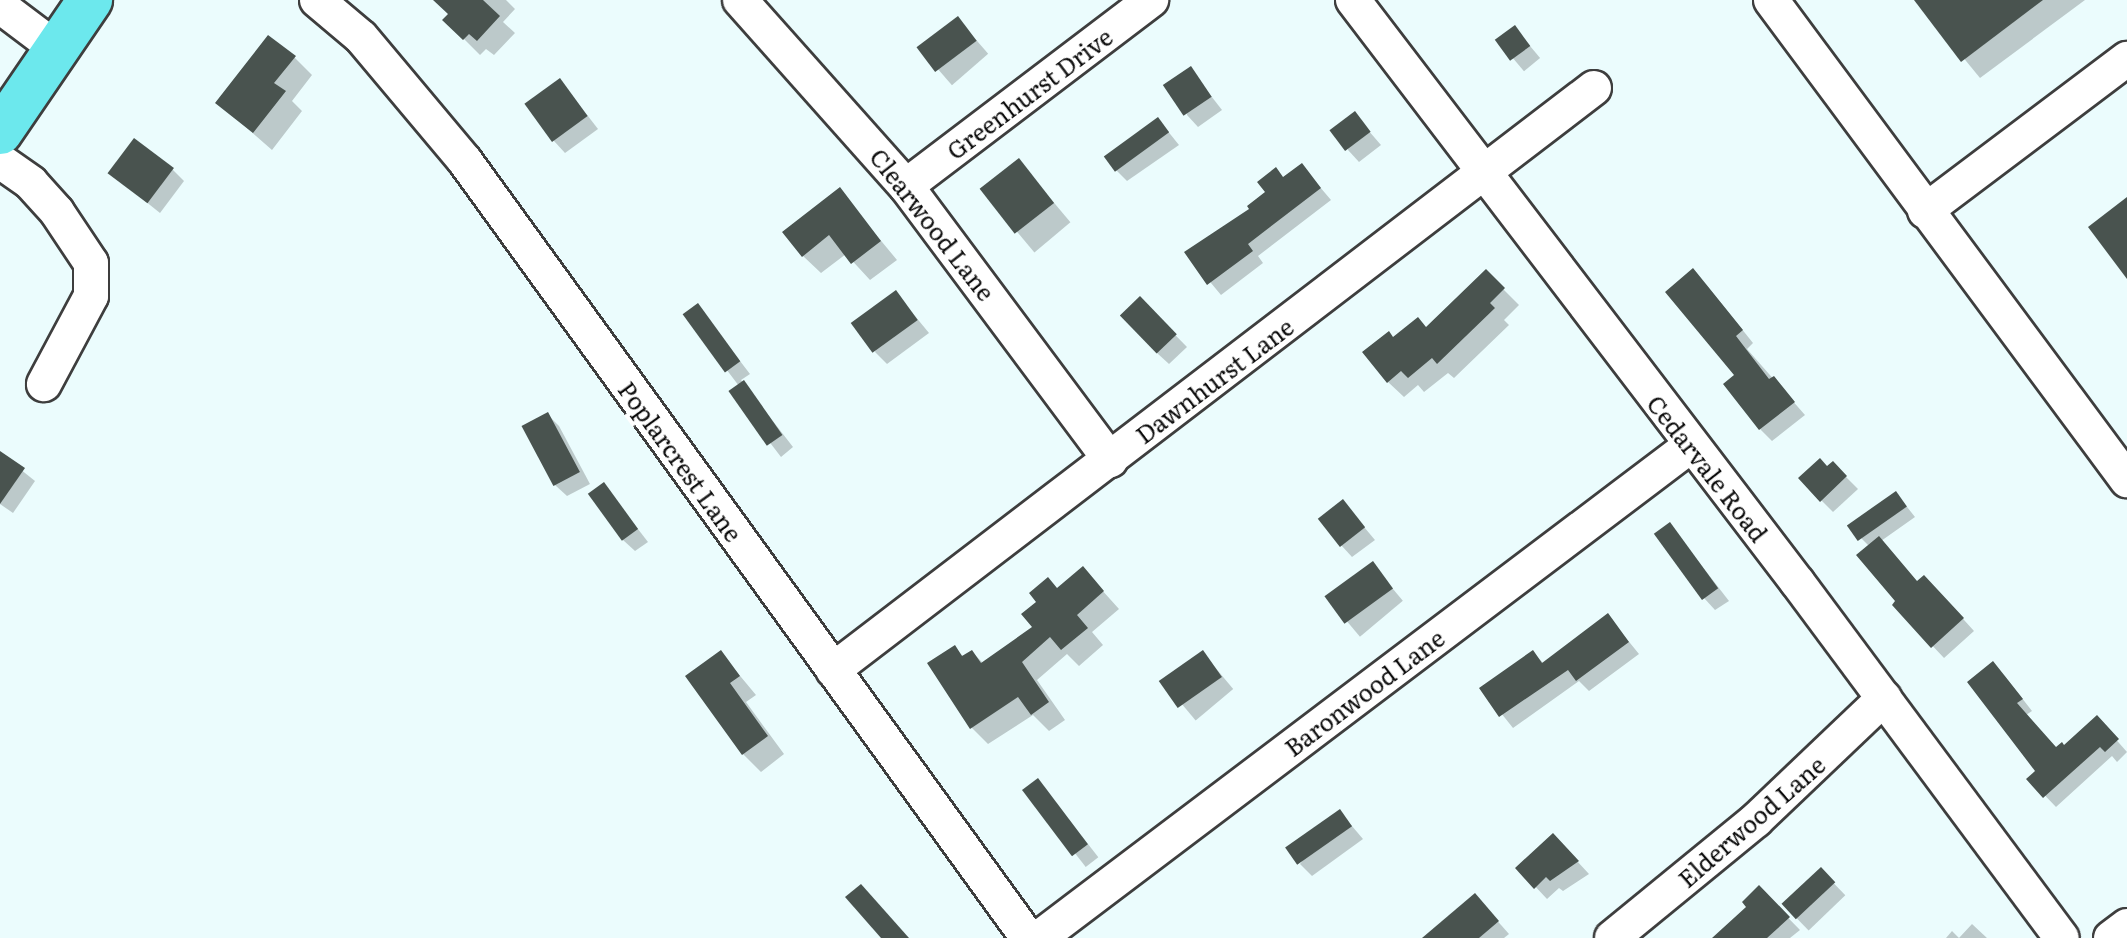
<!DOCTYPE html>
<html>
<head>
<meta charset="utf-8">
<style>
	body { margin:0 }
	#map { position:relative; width:2127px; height:938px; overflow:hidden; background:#ebfcfd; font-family:Literata,serif }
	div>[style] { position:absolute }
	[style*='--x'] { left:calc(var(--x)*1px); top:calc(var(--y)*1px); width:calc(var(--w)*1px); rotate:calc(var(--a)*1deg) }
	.shadow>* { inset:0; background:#0003; transform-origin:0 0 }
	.building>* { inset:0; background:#49534f; transform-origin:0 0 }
	.roads { filter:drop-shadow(2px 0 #3e3e3e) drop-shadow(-2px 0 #3e3e3e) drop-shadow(0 2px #3e3e3e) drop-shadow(0 -2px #3e3e3e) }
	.minor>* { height:34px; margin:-17px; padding:0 17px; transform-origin:17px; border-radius:17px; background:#fff }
	.major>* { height:44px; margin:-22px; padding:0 22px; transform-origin:22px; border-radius:22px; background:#6ce8ed }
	span { translate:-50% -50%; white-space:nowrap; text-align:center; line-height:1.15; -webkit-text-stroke:8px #fff; paint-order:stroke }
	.street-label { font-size:24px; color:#0b0b0b }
</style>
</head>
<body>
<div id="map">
	<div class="shadow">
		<div style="clip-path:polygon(436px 0,506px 0,515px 9px,503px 22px,515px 33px,494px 55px,486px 49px,480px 55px,460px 35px,450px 14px)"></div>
		<div style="clip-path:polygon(1916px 0,2085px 0,1980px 78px)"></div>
		<div style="left:958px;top:19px;width:46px;height:48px;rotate:49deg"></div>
		<div style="left:1515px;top:28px;width:39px;height:21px;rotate:50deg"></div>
		<div style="clip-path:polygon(294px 57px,312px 75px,292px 101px,302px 111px,272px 150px,218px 103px)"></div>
		<div style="clip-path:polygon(1190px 69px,1222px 110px,1198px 127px,1187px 115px)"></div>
		<div style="clip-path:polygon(560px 80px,598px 129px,565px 153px,554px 141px)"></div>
		<div style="clip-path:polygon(1354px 114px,1381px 145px,1359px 162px,1348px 150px)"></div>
		<div style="clip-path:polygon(1158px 119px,1179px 145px,1127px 181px,1115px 169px)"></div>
		<div style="left:1019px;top:161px;width:80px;height:47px;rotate:50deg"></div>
		<div style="clip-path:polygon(1302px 166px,1331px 200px,1258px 256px,1263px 263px,1221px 295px,1186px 253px,1252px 210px)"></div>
		<div style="clip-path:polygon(172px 169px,184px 181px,160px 213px,110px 173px)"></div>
		<div style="clip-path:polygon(839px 190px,897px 260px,870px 280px,846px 254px,821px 273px,803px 256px)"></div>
		<div style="clip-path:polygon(1486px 272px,1519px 305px,1504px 320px,1509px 325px,1454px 378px,1448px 373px,1424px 392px,1418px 385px,1404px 397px,1388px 382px,1427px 329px)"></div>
		<div style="clip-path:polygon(1705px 283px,1753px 343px,1747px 349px,1805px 415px,1772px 441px,1760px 429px)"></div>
		<div style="clip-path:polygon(896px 293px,929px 333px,887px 364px,875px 352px)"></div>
		<div style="clip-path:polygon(1140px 299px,1187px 347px,1169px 364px,1157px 353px)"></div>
		<div style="clip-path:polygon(697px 305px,750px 374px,741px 380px,793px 447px,781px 457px,731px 392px,739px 386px,685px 315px)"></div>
		<div style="clip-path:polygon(547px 414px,559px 426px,590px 484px,567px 496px,555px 485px)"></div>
		<div style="clip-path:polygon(0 453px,35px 481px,13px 513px,0 504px)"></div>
		<div style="clip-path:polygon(1844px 475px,1858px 489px,1833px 512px,1821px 500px)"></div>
		<div style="clip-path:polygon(604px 485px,648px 542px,635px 551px,623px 540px)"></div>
		<div style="clip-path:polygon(1896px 493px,1915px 517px,1881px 541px,1918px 583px,1936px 589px,1974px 631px,1944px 658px,1894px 605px,1898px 602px,1869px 546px,1861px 538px)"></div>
		<div style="clip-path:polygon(1343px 502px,1375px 540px,1352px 557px,1341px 545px)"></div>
		<div style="clip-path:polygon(1670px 525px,1729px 601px,1715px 610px,1704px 598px)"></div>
		<div style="left:1372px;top:564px;width:48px;height:56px;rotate:50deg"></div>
		<div style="clip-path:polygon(1083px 569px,1119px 609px,1092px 632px,1103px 645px,1079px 666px,1067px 654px,1037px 680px,1065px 720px,1049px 731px,1033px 715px,988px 744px,972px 728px,954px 648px,964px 657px,972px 652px,984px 664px,1035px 628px,1058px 590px)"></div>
		<div style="clip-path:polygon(1608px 616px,1639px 654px,1589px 691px,1579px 681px,1513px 728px,1481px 688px,1533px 652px,1544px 664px)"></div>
		<div style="clip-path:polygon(721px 653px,756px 695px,746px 702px,784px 754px,761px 772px,743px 754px)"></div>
		<div style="left:1203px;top:653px;width:47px;height:49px;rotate:50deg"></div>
		<div style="clip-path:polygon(2004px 675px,2032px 711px,2026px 715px,2056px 749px,2065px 748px,2097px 718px,2127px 752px,2117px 762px,2112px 756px,2056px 807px,2029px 779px,2038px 771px)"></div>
		<div style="left:1038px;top:780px;width:98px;height:16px;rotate:52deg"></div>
		<div style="clip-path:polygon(1340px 812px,1363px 839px,1312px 876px,1300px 864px)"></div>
		<div style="clip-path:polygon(1564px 847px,1589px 874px,1563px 891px,1559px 888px,1547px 899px,1518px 868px)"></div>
		<div style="left:1821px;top:870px;width:35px;height:51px;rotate:46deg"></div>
		<div style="clip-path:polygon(1759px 888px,1800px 930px,1790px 938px,1715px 938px,1749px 907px)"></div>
		<div style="clip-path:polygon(1486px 908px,1509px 934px,1504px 938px,1430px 938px)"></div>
		<div style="clip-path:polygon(1972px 924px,1987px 938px,1946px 938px,1952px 931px,1959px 938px)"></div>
	</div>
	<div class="building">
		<div style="clip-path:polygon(433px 0,483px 0,500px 16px,477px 41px,469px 34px,463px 40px,442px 20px,448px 14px)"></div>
		<div style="clip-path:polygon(1914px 0,2043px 0,1961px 62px)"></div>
		<div style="left:958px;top:16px;width:31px;height:52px;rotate:53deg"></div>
		<div style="left:1515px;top:25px;width:26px;height:25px;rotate:54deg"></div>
		<div style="clip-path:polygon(268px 35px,296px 56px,274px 83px,286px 91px,253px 133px,215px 103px)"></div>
		<div style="left:1191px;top:66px;width:37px;height:34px;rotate:56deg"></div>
		<div style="left:560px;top:78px;width:47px;height:44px;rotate:54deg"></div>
		<div style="left:1355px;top:111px;width:26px;height:32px;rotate:53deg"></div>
		<div style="left:1158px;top:117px;width:19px;height:67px;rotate:54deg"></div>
		<div style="left:134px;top:138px;width:50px;height:44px;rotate:37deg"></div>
		<div style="left:1019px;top:158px;width:57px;height:50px;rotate:52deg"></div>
		<div style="clip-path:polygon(1302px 163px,1321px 188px,1248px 244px,1253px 251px,1207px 285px,1184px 252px,1249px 209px,1247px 206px,1265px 192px,1257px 182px,1276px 167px,1283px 177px)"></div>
		<div style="clip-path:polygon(840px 187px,881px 241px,851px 264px,829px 235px,802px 257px,782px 232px)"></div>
		<div style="clip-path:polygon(2127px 197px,2127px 279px,2088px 227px)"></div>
		<div style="clip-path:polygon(1693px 268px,1743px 330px,1736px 336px,1769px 379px,1774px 376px,1795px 402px,1759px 430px,1723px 384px,1734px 375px,1665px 292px)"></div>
		<div style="clip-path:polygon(1486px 269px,1505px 288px,1490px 303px,1495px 308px,1437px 364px,1432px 358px,1408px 378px,1401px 371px,1387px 383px,1362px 352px,1389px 331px,1393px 337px,1418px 317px,1426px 327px)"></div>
		<div style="left:896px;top:290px;width:37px;height:56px;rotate:54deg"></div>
		<div style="left:1140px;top:296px;width:53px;height:28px;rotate:46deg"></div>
		<div style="left:698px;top:303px;width:72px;height:19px;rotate:54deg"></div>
		<div style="left:744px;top:380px;width:67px;height:19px;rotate:55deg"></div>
		<div style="left:548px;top:412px;width:68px;height:30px;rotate:62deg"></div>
		<div style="clip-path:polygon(0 451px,25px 468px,0 504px)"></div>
		<div style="clip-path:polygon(1820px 458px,1827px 466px,1833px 461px,1847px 476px,1820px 502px,1798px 478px)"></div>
		<div style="left:604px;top:482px;width:58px;height:20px;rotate:54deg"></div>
		<div style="left:1896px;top:491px;width:19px;height:60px;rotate:55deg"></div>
		<div style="left:1343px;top:499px;width:36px;height:32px;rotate:52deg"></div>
		<div style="left:1670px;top:522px;width:82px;height:20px;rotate:54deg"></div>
		<div style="clip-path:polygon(1879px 536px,1917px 581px,1924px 575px,1964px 618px,1931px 648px,1892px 605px,1895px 601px,1856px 555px)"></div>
		<div style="left:1373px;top:561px;width:34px;height:60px;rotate:54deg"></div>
		<div style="clip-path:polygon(1083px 566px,1104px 591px,1077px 615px,1088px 628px,1061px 650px,1050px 637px,1022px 662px,1049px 702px,1031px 715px,1018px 697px,970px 729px,927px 663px,955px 645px,962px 656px,972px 650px,981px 663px,1032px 627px,1021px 614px,1036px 602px,1029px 593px,1048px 577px,1057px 588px)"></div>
		<div style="clip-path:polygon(1608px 613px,1629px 642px,1576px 681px,1568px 670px,1499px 717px,1479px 688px,1533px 650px,1542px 663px)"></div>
		<div style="clip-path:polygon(721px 650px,740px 676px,730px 683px,768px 736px,742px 755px,685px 676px)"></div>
		<div style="left:1203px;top:650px;width:33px;height:54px;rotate:55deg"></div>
		<div style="clip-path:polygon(1993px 661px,2023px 699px,2017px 703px,2056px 747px,2062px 742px,2064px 745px,2097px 715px,2119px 739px,2105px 752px,2100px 747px,2043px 798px,2026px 779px,2035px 771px,1967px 682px)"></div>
		<div style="left:1038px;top:778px;width:83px;height:20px;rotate:53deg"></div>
		<div style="left:1340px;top:809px;width:21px;height:67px;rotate:55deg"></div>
		<div style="clip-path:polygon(1553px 833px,1579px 861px,1550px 881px,1546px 877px,1534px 889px,1515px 868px)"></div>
		<div style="left:1821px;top:867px;width:21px;height:54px;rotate:47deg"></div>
		<div style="clip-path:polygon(861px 884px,909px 938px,881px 938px,845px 897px)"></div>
		<div style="clip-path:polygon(1759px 885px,1790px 917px,1767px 938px,1712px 938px,1746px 907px,1742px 902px)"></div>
		<div style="clip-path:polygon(1475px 893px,1499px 921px,1479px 938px,1422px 938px)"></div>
	</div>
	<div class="roads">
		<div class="minor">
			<div style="--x:317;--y:0;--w:57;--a:40.1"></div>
			<div style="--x:361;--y:37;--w:162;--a:50"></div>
			<div style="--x:465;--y:161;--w:960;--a:54.07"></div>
			<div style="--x:740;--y:0;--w:249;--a:48.3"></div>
			<div style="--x:906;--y:186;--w:342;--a:53.3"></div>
			<div style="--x:1353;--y:0;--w:733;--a:52.65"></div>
			<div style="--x:1798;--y:583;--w:442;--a:53.4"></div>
			<div style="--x:1771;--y:0;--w:598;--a:53.44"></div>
			<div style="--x:0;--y:6;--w:71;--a:37"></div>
			<div style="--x:0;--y:161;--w:38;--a:35"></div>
			<div style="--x:31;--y:183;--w:39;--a:48"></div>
			<div style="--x:57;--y:212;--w:61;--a:56.3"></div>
			<div style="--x:91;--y:263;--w:33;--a:90"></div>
			<div style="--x:91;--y:296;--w:100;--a:118.1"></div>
			<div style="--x:906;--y:186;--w:308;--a:-37.2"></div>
			<div style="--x:1925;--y:211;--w:253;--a:-37"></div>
			<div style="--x:833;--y:670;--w:958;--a:-37.41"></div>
			<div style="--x:1039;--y:938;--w:816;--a:-37.08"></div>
			<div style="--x:1612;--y:938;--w:186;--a:-39.3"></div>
			<div style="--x:1756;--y:820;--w:177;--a:-43.6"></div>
			<div style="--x:2111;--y:938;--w:20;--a:-37"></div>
		</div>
		<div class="major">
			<div style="--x:0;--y:132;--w:160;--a:-55.7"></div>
		</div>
	</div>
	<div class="street-label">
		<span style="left:1029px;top:93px;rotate:-37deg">Greenhurst Drive</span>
		<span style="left:933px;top:224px;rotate:52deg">Clearwood Lane</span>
		<span style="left:1214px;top:380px;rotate:-37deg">Dawnhurst Lane</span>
		<span style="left:681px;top:461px;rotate:54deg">Poplarcrest Lane</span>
		<span style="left:1708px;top:468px;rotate:52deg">Cedarvale Road</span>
		<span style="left:1364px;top:692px;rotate:-37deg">Baronwood Lane</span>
		<span style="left:1751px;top:821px;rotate:-41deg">Elderwood Lane</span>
	</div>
</div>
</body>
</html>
